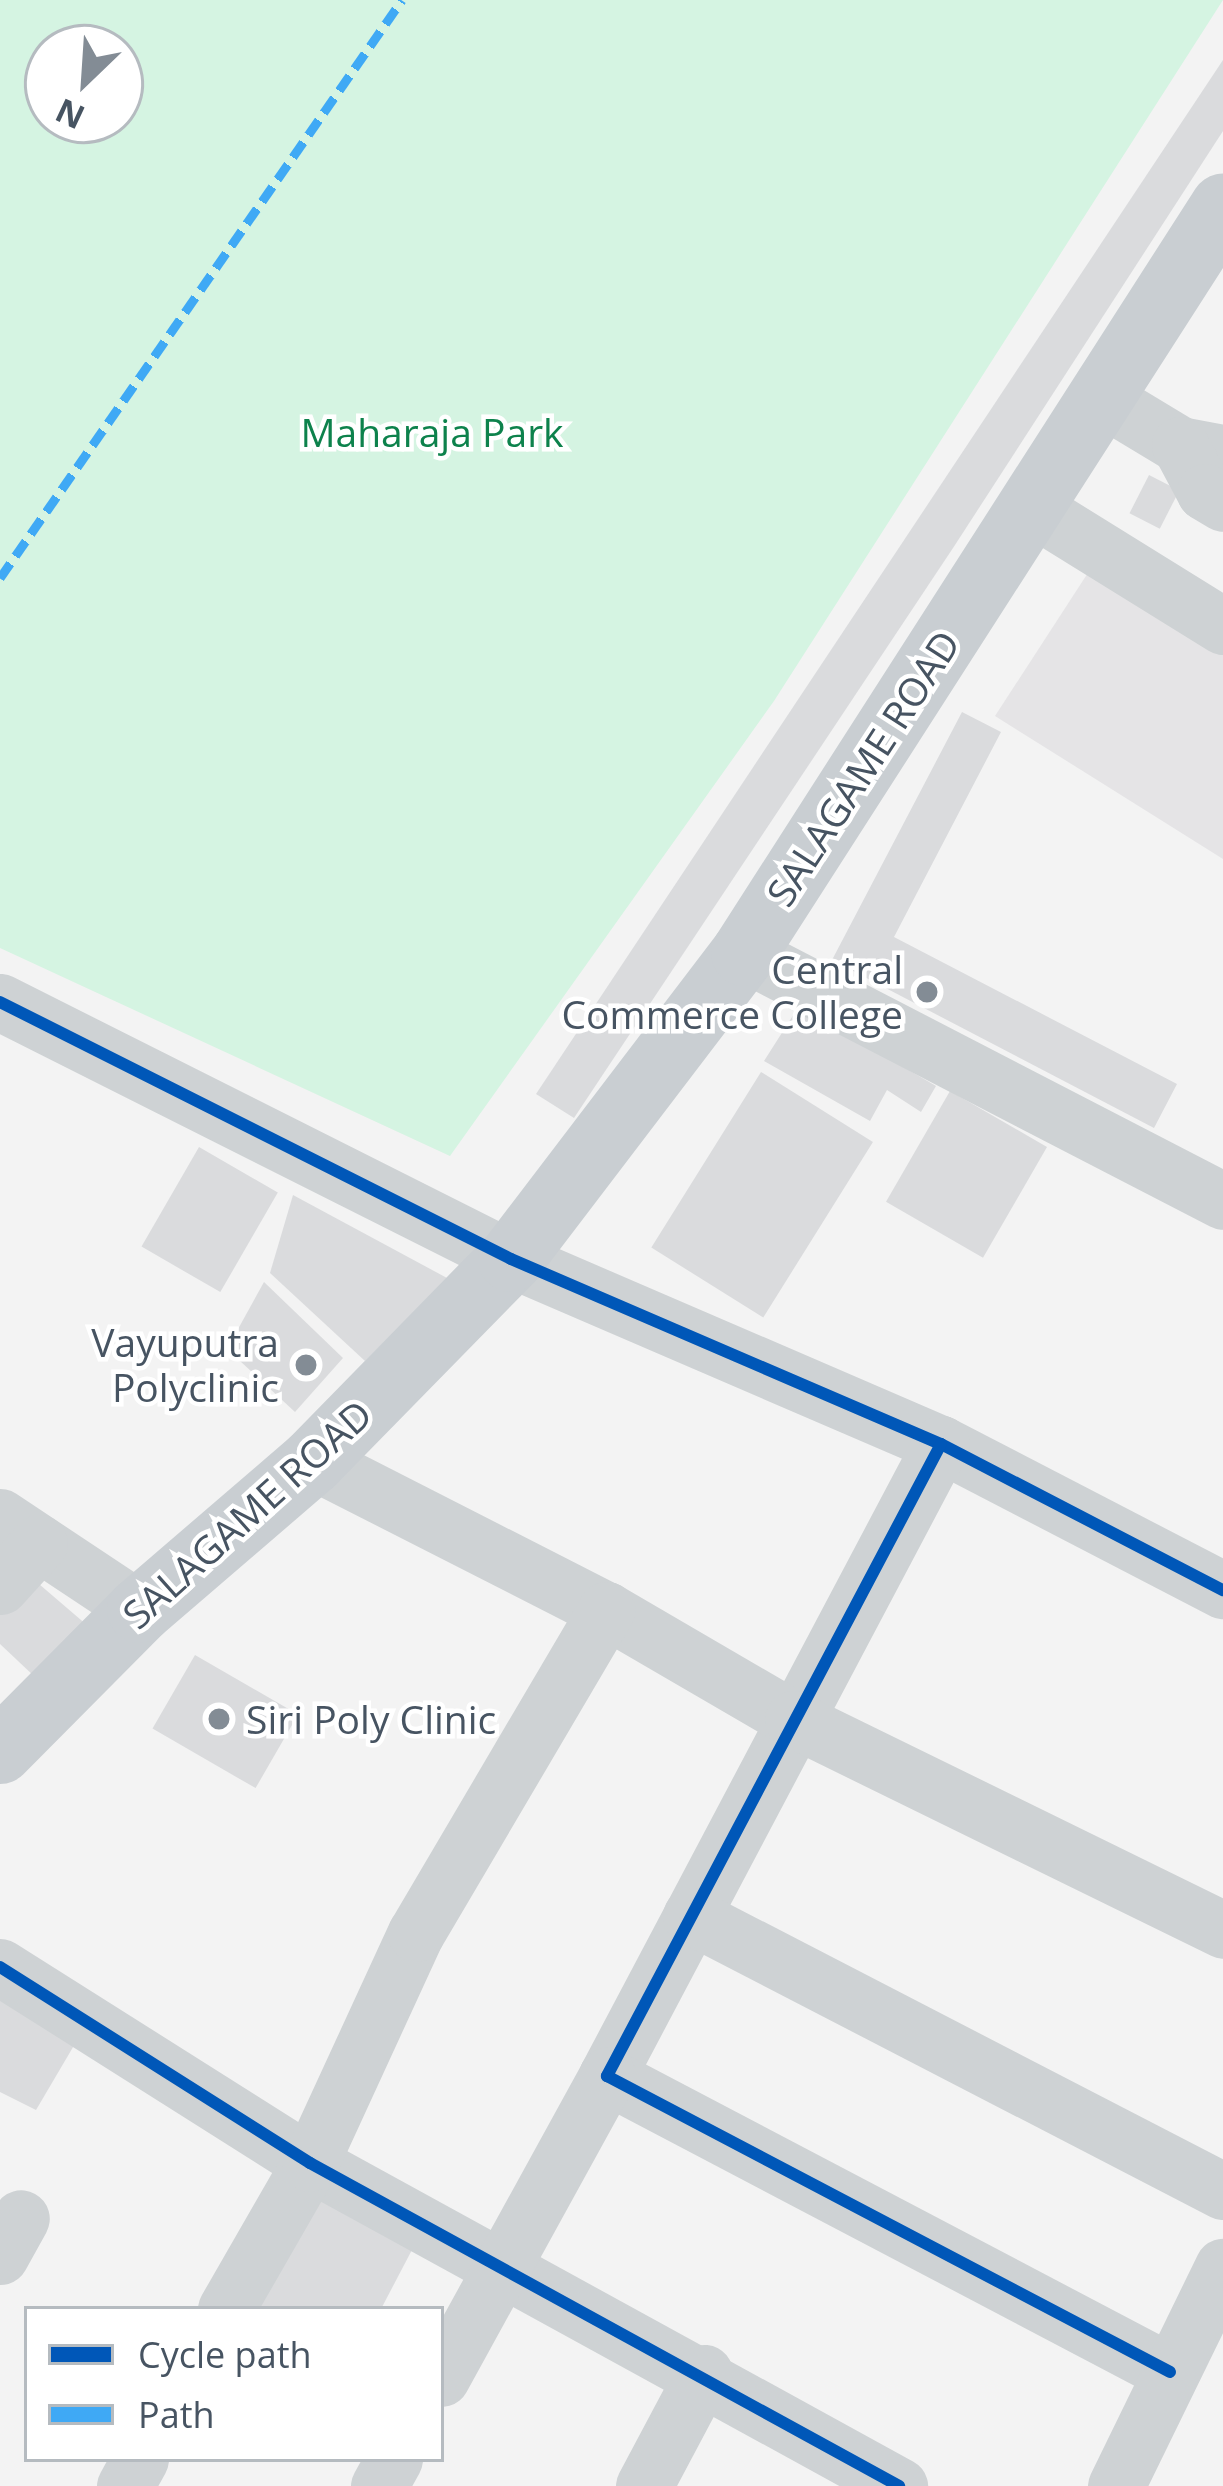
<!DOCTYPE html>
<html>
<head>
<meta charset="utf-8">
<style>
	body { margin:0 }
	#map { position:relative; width:1223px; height:2486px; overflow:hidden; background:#f3f3f3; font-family:"Open Sans",sans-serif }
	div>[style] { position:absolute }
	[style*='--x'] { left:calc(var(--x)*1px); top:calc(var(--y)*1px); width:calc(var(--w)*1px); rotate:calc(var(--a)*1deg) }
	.education>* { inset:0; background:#e5e4e6 }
	.green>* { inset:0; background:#d5f4e2 }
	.building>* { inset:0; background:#dadbdd; transform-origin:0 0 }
	.minor>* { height:57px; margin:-28.5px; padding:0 28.5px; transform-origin:28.5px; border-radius:28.5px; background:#ced2d4 }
	.major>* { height:66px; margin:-33px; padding:0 33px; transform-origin:33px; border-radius:33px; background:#c9ced2 }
	.quiet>* { height:9px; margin-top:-4.5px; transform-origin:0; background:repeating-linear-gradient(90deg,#3fa9f5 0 18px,transparent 0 27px) }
	.cycleway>* { height:12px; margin:-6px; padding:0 6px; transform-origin:6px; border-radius:6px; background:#0057b8 }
	.dots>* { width:33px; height:33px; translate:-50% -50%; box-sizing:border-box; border:6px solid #fff; border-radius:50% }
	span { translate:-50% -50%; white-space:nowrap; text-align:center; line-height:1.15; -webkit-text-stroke:9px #fff; paint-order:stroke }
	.park-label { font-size:39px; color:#0d824c }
	.street-label { font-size:39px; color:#475462 }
	.poi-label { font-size:39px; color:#475462 }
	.right { translate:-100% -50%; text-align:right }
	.left { translate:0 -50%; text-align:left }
	.legend { position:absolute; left:24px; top:2306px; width:420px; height:156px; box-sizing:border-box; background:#fff; border:3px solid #b5bbc0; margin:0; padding:15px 21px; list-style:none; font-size:36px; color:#475462 }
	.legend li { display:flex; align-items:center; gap:24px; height:60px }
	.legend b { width:60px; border:3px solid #b5bbc0 }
	.north { position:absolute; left:24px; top:24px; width:120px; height:120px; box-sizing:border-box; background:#fff; border:3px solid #b5bbc0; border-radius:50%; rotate:205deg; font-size:33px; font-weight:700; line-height:48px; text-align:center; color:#475462 }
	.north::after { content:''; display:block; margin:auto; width:42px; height:54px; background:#838c95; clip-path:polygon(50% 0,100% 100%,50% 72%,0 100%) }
</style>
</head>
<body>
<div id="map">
	<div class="education">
		<div style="clip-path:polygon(1095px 562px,1223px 644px,1223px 859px,995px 716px)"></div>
	</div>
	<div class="green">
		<div style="clip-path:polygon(evenodd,0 0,1223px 0,774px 701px,450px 1156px,0 948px,0 0,48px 48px,120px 48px,120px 120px,48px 120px,48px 48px)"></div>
	</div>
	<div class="building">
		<div style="clip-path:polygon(1223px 60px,1223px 131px,955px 545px,574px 1118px,536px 1094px)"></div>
		<div style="left:1149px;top:475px;width:34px;height:43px;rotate:27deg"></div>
		<div style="clip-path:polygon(962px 712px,1001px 732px,894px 937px,1177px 1084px,1154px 1128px,832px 960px)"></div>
		<div style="clip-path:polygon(799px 1006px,936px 1086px,921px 1112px,887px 1090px,870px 1121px,764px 1061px)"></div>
		<div style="left:761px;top:1072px;width:132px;height:207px;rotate:32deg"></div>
		<div style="left:950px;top:1091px;width:112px;height:128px;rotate:30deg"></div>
		<div style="left:199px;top:1147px;width:91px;height:115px;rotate:30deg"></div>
		<div style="clip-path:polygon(293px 1195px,447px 1278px,365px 1361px,270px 1273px)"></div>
		<div style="clip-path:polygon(264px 1282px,343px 1358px,295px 1412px,227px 1349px)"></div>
		<div style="clip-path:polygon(32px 1578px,88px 1626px,35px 1677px,0 1644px,0 1609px)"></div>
		<div style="left:195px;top:1655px;width:119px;height:85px;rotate:30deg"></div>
		<div style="clip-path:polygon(0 1994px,79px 2037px,36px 2110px,0 2092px)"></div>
		<div style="clip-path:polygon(320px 2196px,414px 2246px,381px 2309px,258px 2309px)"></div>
	</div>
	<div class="minor">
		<div style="--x:1102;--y:398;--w:91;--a:31.1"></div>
		<div style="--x:1180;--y:445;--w:44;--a:10.5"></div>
		<div style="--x:1180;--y:445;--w:53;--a:62"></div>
		<div style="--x:1205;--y:492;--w:21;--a:31"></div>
		<div style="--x:1031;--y:507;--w:226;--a:31.8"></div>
		<div style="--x:744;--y:953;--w:539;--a:27.37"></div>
		<div style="--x:0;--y:1002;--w:572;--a:26.7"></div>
		<div style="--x:511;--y:1259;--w:468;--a:23.3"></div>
		<div style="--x:941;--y:1444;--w:318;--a:27.4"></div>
		<div style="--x:941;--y:1444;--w:715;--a:117.86"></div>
		<div style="--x:607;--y:2076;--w:636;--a:27.73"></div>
		<div style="--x:313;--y:1461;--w:329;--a:27"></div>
		<div style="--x:606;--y:1610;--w:216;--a:30.2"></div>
		<div style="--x:793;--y:1719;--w:479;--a:26.1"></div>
		<div style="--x:0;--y:1517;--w:168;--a:33.6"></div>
		<div style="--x:0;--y:1586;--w:58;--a:-47.8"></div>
		<div style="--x:691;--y:1916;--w:599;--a:27.34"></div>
		<div style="--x:0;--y:1967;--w:367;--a:32.3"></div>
		<div style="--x:310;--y:2163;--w:672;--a:28.74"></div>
		<div style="--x:0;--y:2256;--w:43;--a:-61.1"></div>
		<div style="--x:226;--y:2309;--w:168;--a:-60.1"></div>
		<div style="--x:310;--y:2163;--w:253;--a:-65.3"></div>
		<div style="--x:416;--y:1933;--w:375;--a:-59.5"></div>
		<div style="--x:441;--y:2378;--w:345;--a:-61.2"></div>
		<div style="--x:125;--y:2486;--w:31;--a:-61"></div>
		<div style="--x:379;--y:2486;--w:31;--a:-61"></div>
		<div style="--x:644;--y:2486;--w:128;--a:-62"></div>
		<div style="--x:1116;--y:2486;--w:244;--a:-64"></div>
	</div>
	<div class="major">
		<div style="--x:0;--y:1751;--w:199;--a:-45.2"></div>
		<div style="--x:140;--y:1610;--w:228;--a:-40.7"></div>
		<div style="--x:313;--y:1461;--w:283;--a:-45.6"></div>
		<div style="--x:511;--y:1259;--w:385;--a:-52.7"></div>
		<div style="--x:744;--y:953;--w:887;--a:-57.3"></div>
	</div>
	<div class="quiet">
		<div style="--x:0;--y:578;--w:704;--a:-55.18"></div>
	</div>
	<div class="cycleway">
		<div style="--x:0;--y:1002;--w:572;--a:26.7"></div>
		<div style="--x:511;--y:1259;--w:468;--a:23.3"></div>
		<div style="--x:941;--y:1444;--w:318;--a:27.4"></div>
		<div style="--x:941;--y:1444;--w:715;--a:117.86"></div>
		<div style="--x:607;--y:2076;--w:636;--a:27.73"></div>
		<div style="--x:0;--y:1967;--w:367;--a:32.3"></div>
		<div style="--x:310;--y:2163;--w:672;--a:28.74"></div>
	</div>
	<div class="dots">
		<div style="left:927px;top:992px;background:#838c95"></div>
		<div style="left:306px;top:1365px;background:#838c95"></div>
		<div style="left:219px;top:1719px;background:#838c95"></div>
	</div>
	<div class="park-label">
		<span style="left:432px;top:432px">Maharaja Park</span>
	</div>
	<div class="street-label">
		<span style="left:863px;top:768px;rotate:-57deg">SALAGAME ROAD</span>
		<span style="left:247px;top:1514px;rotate:-42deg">SALAGAME ROAD</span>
	</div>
	<div class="poi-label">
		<span class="right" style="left:903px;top:992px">Central<br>Commerce College</span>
		<span class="right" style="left:279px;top:1365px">Vayuputra<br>Polyclinic</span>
		<span class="left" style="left:246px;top:1719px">Siri Poly Clinic</span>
	</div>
	<ul class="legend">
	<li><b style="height:15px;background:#0057b8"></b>Cycle path</li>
	<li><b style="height:15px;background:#3fa9f5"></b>Path</li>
	</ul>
	<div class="north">N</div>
</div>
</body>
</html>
